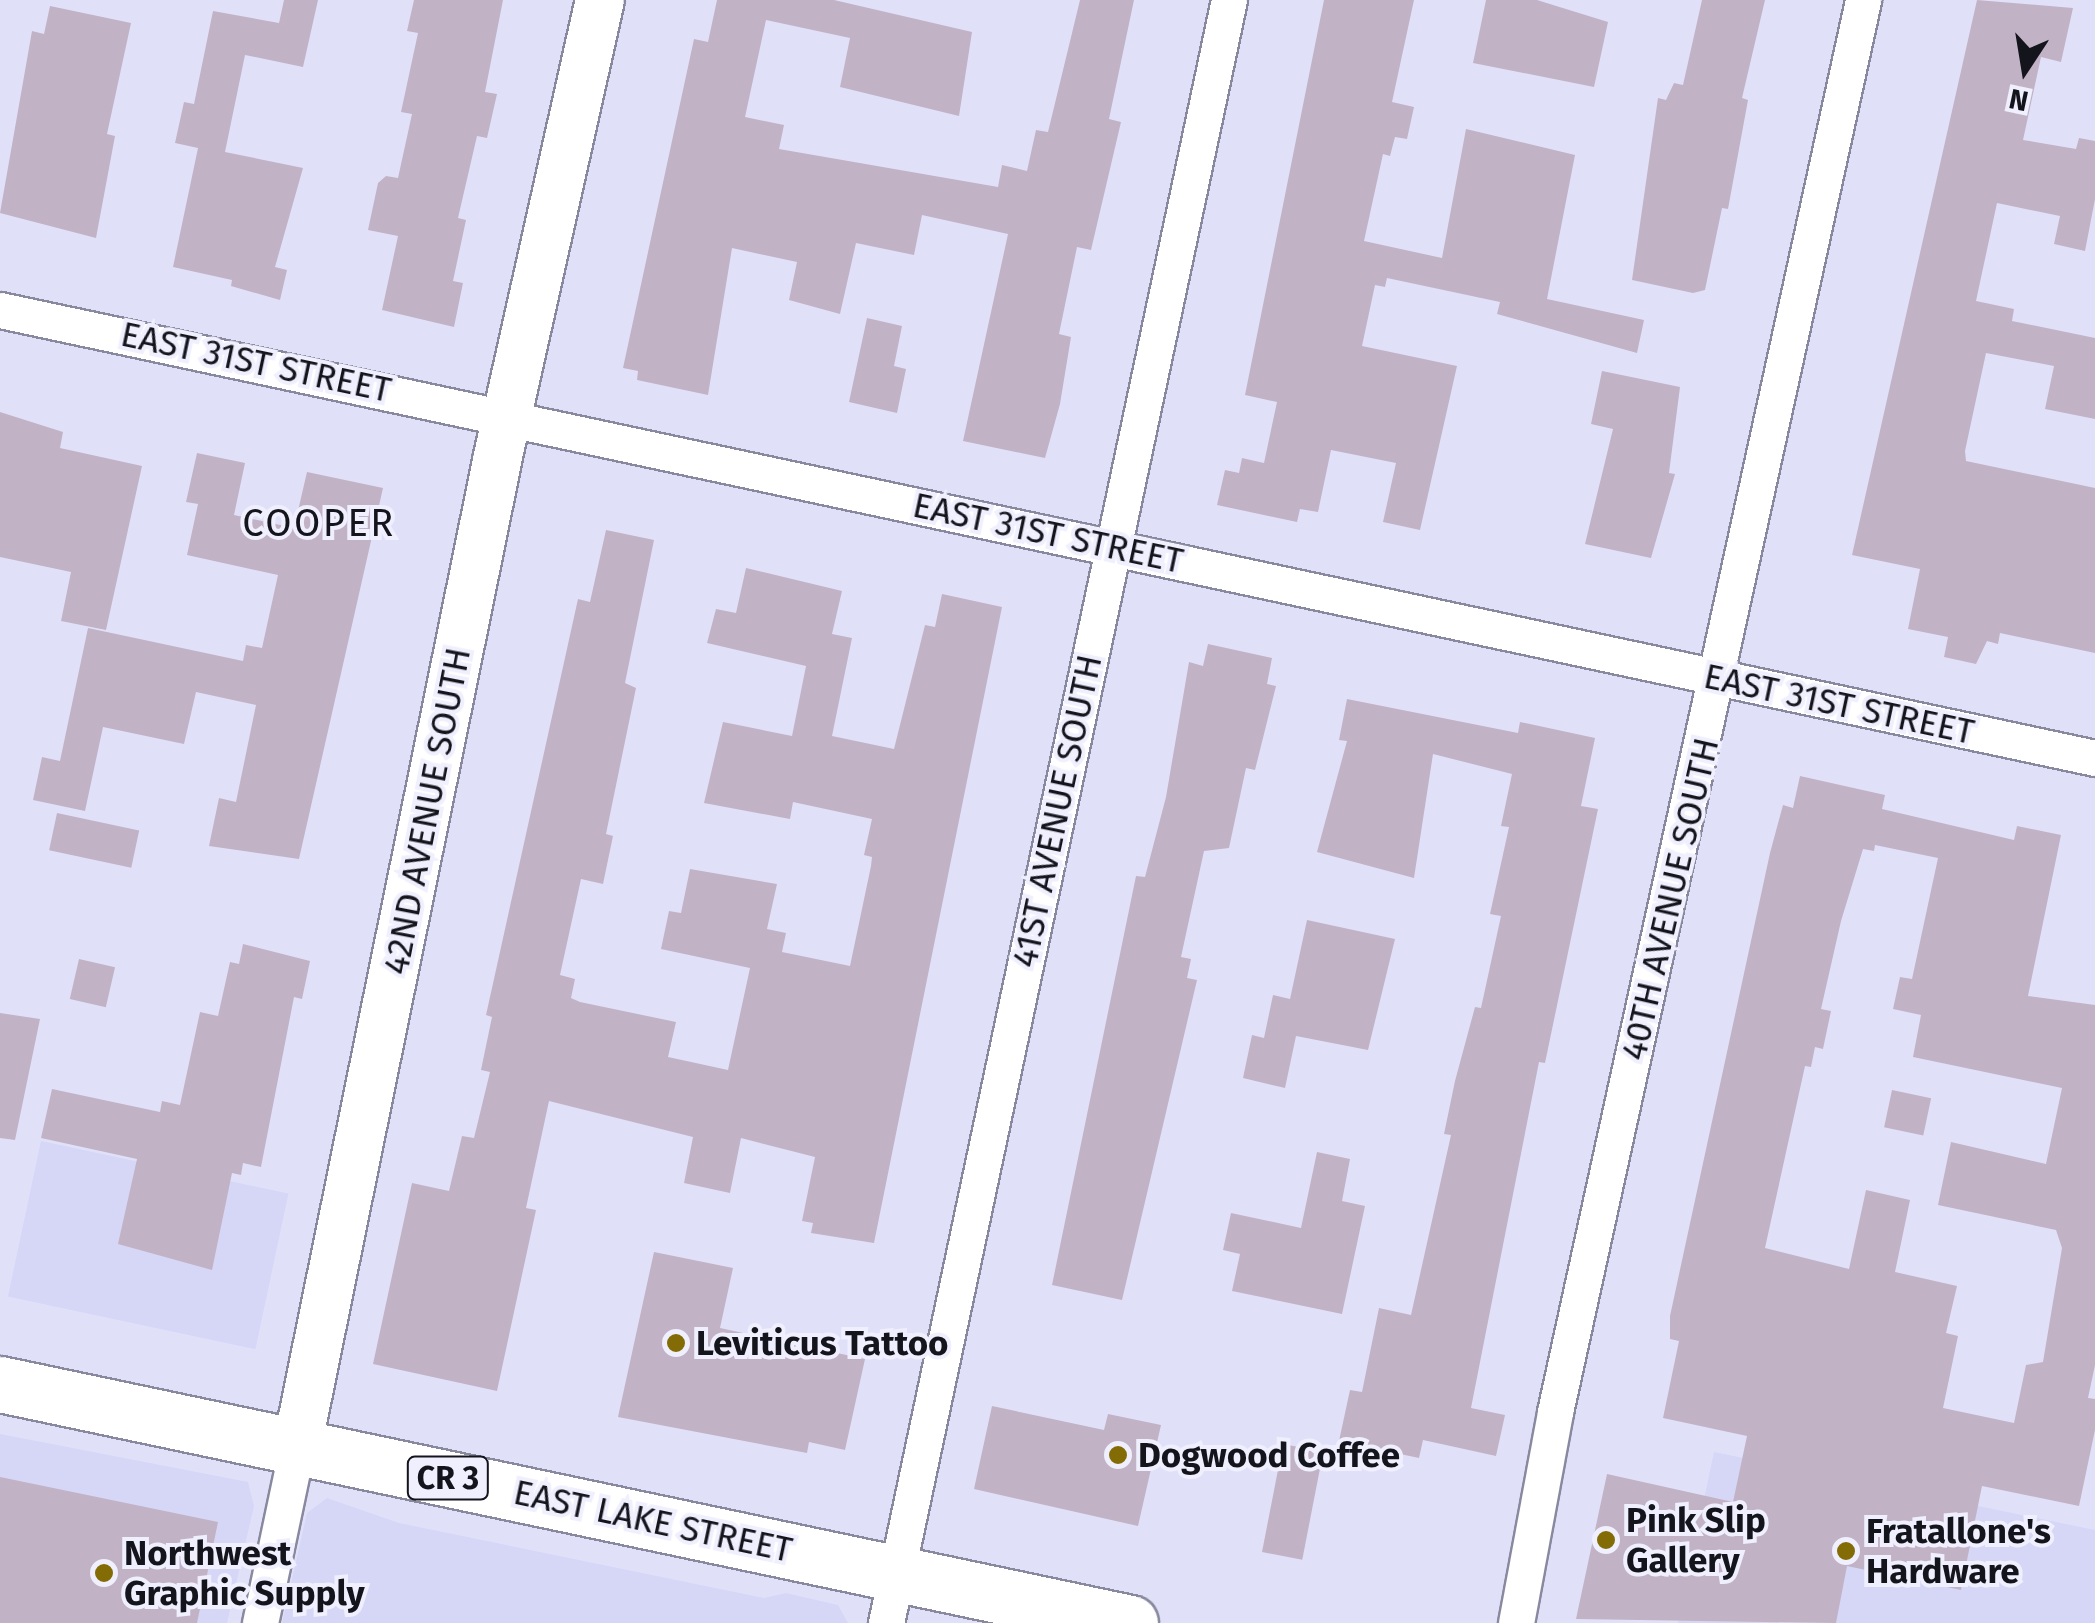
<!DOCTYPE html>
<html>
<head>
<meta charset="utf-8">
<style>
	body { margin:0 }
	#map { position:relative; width:2095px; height:1623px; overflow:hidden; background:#e0e1f9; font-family:"Fira Sans",sans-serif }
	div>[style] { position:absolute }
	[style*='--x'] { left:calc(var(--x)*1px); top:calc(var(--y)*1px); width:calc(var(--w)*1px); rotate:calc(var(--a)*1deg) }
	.built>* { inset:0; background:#d6d6f6; transform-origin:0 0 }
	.building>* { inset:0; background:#c2b2c6; transform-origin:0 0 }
	.roads { filter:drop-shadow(2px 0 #88899f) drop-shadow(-2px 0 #88899f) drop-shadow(0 2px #88899f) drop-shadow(0 -2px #88899f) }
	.street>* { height:35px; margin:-17.5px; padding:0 17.5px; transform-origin:17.5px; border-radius:17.5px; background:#fff }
	.secondary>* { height:48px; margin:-24px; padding:0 24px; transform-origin:24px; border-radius:24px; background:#fff }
	.primary>* { height:55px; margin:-27.5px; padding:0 27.5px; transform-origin:27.5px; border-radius:27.5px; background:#fff }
	.dots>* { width:28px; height:28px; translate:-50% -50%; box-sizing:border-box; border:5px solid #efeffe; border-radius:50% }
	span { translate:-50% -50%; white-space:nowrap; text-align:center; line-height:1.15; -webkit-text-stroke:8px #efeffe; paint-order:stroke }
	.shield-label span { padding:2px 8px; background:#efeffe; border:2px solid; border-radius:8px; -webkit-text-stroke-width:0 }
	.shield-label { font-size:32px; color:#14141c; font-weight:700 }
	.street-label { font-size:35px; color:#14141c }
	.poi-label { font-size:35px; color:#14141c; font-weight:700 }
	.left { translate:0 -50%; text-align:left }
	.neighbourhood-label { font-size:38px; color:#14141c; letter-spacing:2.5px }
	.north { position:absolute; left:1975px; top:20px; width:100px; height:100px; -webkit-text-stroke:8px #efeffe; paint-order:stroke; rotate:192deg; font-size:28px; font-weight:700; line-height:40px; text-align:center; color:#14141c }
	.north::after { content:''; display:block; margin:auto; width:35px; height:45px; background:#14141c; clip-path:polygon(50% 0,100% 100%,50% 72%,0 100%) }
</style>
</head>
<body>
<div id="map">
	<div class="built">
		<div style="left:41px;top:1141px;width:253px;height:159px;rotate:12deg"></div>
		<div style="clip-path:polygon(0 1434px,248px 1482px,254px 1506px,227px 1623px,0 1623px)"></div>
		<div style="clip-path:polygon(1714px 1452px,2095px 1530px,2095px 1623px,1678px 1623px)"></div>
		<div style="clip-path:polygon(327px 1498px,399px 1523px,764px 1598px,786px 1593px,838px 1605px,848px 1623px,282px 1623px,307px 1513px)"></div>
	</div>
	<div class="building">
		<div style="clip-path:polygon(284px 0,318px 0,303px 67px,245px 55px,225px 152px,303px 168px,275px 267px,287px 270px,280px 300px,231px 286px,232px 280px,173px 267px,198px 148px,175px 143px,184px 102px,194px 104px,213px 11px,279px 23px)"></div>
		<div style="clip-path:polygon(414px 0,503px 0,485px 92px,497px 94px,487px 138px,477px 136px,458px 218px,466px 220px,453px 281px,463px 283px,454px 327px,382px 310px,398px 236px,368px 230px,378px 183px,386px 176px,398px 178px,412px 114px,401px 112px,418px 33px,407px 31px)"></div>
		<div style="clip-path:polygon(717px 0,834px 0,972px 32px,959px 116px,840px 87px,850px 38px,766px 20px,745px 117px,784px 125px,779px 149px,998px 187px,1002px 165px,1027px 171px,1036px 130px,1048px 132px,1080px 0,1134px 0,1109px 119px,1121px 122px,1091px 250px,1077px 247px,1059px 334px,1071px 337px,1060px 404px,1045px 458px,963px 441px,1008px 234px,922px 215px,914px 255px,856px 243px,840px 314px,789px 300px,797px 262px,732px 248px,708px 395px,637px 380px,638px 371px,623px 368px,694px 39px,708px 42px)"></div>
		<div style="clip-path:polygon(1324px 0,1414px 0,1392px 102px,1414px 107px,1407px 139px,1395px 137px,1390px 156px,1383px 154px,1364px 241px,1442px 258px,1466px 129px,1575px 155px,1547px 299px,1644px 320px,1637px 353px,1497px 314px,1500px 302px,1387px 278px,1385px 287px,1375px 285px,1362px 346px,1457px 366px,1420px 530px,1383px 522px,1396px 463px,1331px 450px,1318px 512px,1300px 509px,1297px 522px,1217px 505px,1225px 470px,1239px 473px,1242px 458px,1264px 463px,1277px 402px,1245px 395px)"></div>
		<div style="clip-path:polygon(1486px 0,1537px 0,1608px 22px,1594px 87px,1473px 63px)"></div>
		<div style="clip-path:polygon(1702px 0,1765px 0,1742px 98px,1748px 100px,1728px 209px,1722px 208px,1705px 290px,1693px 293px,1632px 280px,1658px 98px,1666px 100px,1674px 83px,1683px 85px)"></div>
		<div style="clip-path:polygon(1977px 0,2073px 8px,2061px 62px,2041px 57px,2023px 140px,2076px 149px,2079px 138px,2095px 141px,2095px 199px,2085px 251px,2054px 244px,2060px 216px,1997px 203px,1976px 301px,2014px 309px,2012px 321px,2095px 338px,2095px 419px,2045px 409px,2054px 366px,1986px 353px,1965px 451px,1966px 461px,2095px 488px,2095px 653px,2000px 633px,1998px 644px,1987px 641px,1976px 664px,1944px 657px,1948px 637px,1908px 629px,1920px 569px,1852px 555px)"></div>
		<div style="clip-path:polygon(50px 6px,131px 23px,107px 134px,115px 136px,96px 238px,0 213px,32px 31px,44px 34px)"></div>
		<div style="clip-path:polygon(867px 318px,902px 326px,894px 366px,906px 369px,897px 413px,849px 402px)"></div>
		<div style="clip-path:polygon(1602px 371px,1680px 387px,1669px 473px,1675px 474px,1651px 558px,1585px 544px,1613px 429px,1591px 424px)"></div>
		<div style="clip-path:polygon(0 412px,63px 432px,60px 448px,142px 466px,106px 630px,61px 621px,71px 572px,0 557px)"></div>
		<div style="clip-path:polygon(197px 453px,245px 463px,234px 515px,294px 528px,307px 472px,383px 488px,299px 859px,209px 846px,219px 798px,236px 802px,256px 705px,196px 692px,184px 744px,103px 727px,85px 811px,33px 800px,42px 757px,60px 761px,88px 628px,243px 661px,246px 645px,262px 648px,278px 575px,187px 555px,198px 504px,186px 502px)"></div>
		<div style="clip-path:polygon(606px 530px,654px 540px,625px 683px,636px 688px,606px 834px,613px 836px,603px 884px,581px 879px,560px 975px,575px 979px,571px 998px,580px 1002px,676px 1022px,668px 1057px,728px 1070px,750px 968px,661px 949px,669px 911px,681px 913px,690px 869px,777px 884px,767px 929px,786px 933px,782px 952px,850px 966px,871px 866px,872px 857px,864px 855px,872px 819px,793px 802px,790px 819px,704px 803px,723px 722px,792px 736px,806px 666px,707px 643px,716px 609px,736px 613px,746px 568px,842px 591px,832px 634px,852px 638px,832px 736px,894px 749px,925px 625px,935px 627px,942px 594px,1002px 607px,874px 1243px,811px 1233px,813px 1223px,802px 1221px,815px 1157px,741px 1138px,730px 1193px,684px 1183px,693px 1137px,549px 1101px,526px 1208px,536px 1210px,497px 1391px,373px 1364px,412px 1183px,449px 1191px,462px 1136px,474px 1138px,490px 1072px,481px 1070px,492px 1017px,486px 1015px,578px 599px,590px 602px)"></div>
		<div style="clip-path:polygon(1208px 644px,1272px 658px,1267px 684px,1276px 686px,1255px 770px,1246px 768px,1229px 848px,1204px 851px,1181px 957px,1191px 959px,1187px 978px,1197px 980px,1122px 1300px,1052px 1285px,1136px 876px,1145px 877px,1166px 797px,1189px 662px,1203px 666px)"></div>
		<div style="clip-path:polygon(1347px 699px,1518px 733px,1520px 722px,1595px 738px,1581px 806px,1598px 809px,1545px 1063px,1539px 1062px,1471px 1408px,1505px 1415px,1496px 1456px,1423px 1440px,1419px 1458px,1339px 1441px,1350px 1390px,1362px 1392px,1379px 1308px,1411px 1315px,1451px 1135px,1444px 1134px,1455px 1081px,1475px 1007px,1481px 1008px,1501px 916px,1490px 914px,1509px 827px,1501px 826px,1512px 774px,1433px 754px,1414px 878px,1317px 852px,1347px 741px,1339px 740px)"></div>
		<div style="clip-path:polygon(evenodd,1800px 776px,1885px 795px,1882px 809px,2014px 840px,2017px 826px,2061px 835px,2028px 996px,2095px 1005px,2095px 1365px,2088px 1398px,2095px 1399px,2095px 1430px,2079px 1506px,1982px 1486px,1961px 1590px,1847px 1566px,1836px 1623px,1576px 1619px,1607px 1474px,1733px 1502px,1747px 1436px,1663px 1418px,1679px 1341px,1670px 1339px,1670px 1316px,1770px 853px,1783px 805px,1793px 808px,1800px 776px,1875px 845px,1938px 858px,1912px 979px,1900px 977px,1893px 1009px,1921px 1015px,1913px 1057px,2062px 1088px,2046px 1164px,1951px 1142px,1938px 1205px,2056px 1230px,2062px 1248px,2043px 1362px,2026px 1365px,2014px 1423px,1943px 1408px,1958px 1336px,1946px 1333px,1957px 1286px,1895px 1272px,1910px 1200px,1866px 1190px,1849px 1269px,1765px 1248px,1805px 1066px,1811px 1067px,1815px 1047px,1823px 1049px,1831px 1011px,1821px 1009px,1841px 921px,1863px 849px,1874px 851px,1875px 845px)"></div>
		<div style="left:57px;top:813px;width:84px;height:38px;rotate:12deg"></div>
		<div style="clip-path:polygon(1307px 920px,1395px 939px,1368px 1050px,1296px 1036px,1285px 1088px,1243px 1078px,1252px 1035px,1264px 1038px,1273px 995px,1290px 999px)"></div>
		<div style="clip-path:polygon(243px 944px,310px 961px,302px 999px,294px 997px,261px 1167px,243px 1163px,241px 1175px,232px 1173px,212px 1270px,118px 1244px,137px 1159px,41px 1138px,52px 1089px,160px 1112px,162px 1101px,180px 1105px,200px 1012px,218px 1016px,230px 962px,239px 964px)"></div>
		<div style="left:79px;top:959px;width:37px;height:41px;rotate:13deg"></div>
		<div style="clip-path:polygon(0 1013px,40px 1019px,15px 1140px,0 1138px)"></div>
		<div style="left:1892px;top:1090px;width:40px;height:38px;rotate:12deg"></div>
		<div style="clip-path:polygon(1317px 1152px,1350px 1159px,1342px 1201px,1365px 1206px,1342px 1314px,1232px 1291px,1240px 1254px,1223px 1250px,1231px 1213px,1301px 1228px)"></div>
		<div style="clip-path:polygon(654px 1252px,733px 1268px,720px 1328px,865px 1359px,845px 1450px,809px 1442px,807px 1453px,618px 1417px)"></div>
		<div style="clip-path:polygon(992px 1406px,1104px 1430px,1108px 1414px,1161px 1425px,1138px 1526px,974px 1489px)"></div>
		<div style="left:1283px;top:1444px;width:41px;height:110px;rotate:11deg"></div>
		<div style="clip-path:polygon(0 1477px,218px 1522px,197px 1623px,0 1623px)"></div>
	</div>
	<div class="roads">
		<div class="street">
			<div style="--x:0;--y:310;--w:2142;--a:12.07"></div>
			<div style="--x:260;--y:1623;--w:180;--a:-78.1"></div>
			<div style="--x:886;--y:1623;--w:1659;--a:-78.07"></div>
			<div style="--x:1516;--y:1623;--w:215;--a:-79.5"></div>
			<div style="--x:1555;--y:1412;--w:1445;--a:-77.69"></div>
		</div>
		<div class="secondary">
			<div style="--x:297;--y:1447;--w:1011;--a:-78.53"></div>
			<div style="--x:498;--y:456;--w:467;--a:-77.4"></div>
		</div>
		<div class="primary">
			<div style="--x:0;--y:1384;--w:1155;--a:11.94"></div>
		</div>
	</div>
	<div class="dots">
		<div style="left:676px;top:1343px;background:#836b05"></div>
		<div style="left:1118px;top:1455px;background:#836b05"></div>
		<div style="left:1606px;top:1540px;background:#836b05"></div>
		<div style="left:1846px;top:1551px;background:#836b05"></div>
		<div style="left:104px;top:1573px;background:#836b05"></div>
	</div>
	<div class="shield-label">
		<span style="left:448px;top:1478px">CR 3</span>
	</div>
	<div class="street-label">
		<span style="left:256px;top:362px;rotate:12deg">EAST 31ST STREET</span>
		<span style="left:1048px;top:533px;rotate:12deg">EAST 31ST STREET</span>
		<span style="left:1839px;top:704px;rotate:12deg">EAST 31ST STREET</span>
		<span style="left:427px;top:811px;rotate:-79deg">42ND AVENUE SOUTH</span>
		<span style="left:1057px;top:811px;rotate:-78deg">41ST AVENUE SOUTH</span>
		<span style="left:1670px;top:899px;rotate:-77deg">40TH AVENUE SOUTH</span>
		<span style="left:653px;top:1521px;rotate:12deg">EAST LAKE STREET</span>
	</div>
	<div class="poi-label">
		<span class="left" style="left:696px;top:1343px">Leviticus Tattoo</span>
		<span class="left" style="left:1138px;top:1455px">Dogwood Coffee</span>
		<span class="left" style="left:1626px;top:1540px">Pink Slip<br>Gallery</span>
		<span class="left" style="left:1866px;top:1551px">Fratallone's<br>Hardware</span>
		<span class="left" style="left:124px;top:1573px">Northwest<br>Graphic Supply</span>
	</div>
	<div class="neighbourhood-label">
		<span style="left:319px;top:524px">COOPER</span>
	</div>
	<div class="north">N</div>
</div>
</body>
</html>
